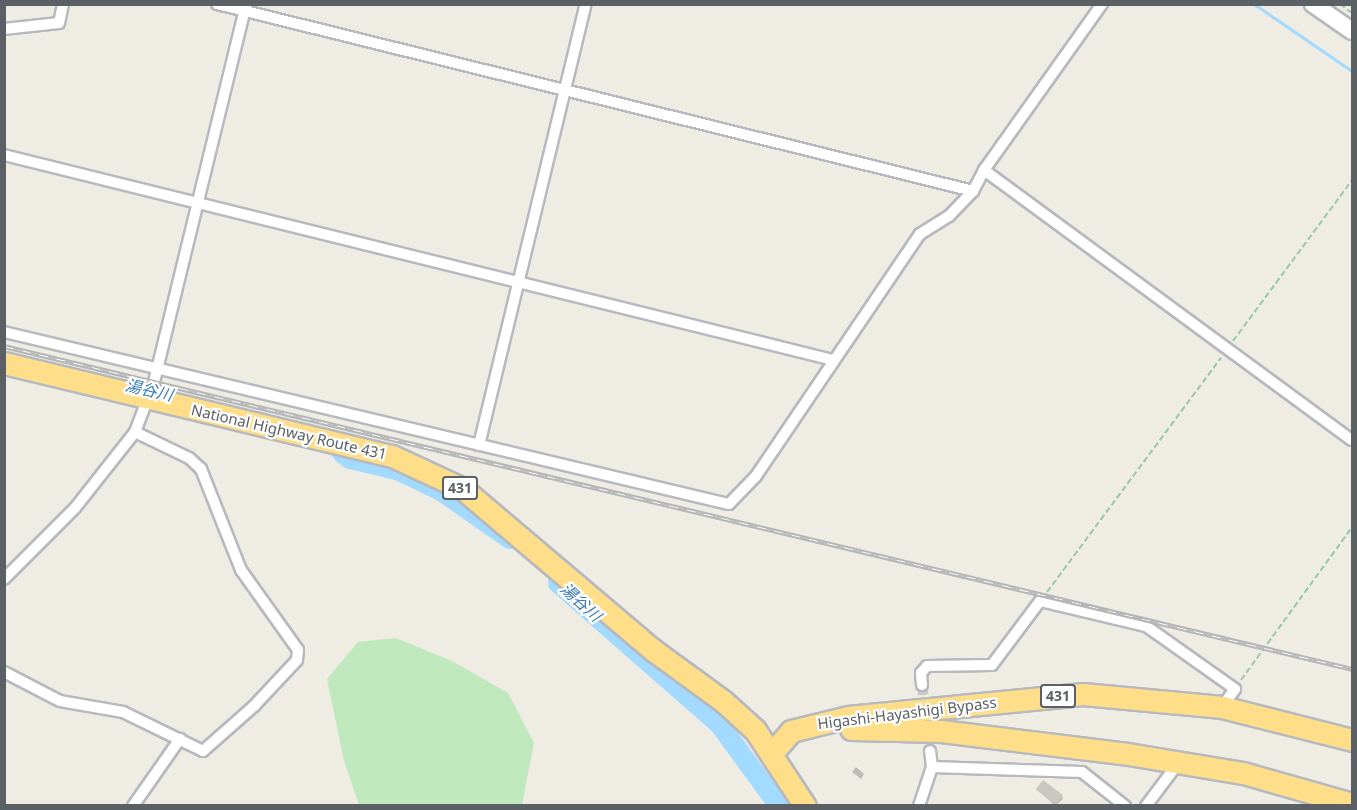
<!DOCTYPE html>
<html>
<head>
<meta charset="utf-8">
<style>
	body { margin:0 }
	#map { position:relative; width:1357px; height:810px; overflow:hidden; background:#efece3; font-family:"Noto Sans","Noto Sans JP",sans-serif }
	div>[style] { position:absolute }
	[style*='--x'] { left:calc(var(--x)*1px); top:calc(var(--y)*1px); width:calc(var(--w)*1px); rotate:calc(var(--a)*1deg) }
	.green>* { inset:0; background:#bfe8bd }
	.shadow>* { inset:0; background:#0003 }
	.stream>* { height:3px; margin:-1.5px; padding:0 1.5px; transform-origin:1.5px; border-radius:1.5px; background:#a3daff }
	.river>* { height:20px; margin:-10px; padding:0 10px; transform-origin:10px; border-radius:10px; background:#a3daff }
	.building>* { inset:0; background:#cac6c0; transform-origin:0 0 }
	.street-tunnel>* { height:10px; margin-top:-5px; transform-origin:0; background:repeating-linear-gradient(90deg,#cac9c4 0 10px,transparent 0 15px) }
	.path>* { height:2px; margin-top:-1px; transform-origin:0; background:repeating-linear-gradient(90deg,#95caa3 0 6px,transparent 0 9px) }
	.roads { filter:drop-shadow(2px 0 #b6b9be) drop-shadow(-2px 0 #b6b9be) drop-shadow(0 2px #b6b9be) drop-shadow(0 -2px #b6b9be) }
	.street>* { height:10px; margin:-5px; padding:0 5px; transform-origin:5px; border-radius:5px; background:#fff }
	.secondary>* { height:16px; margin:-8px; padding:0 8px; transform-origin:8px; border-radius:8px; background:#fff }
	.highway>* { height:21px; margin:-10.5px; padding:0 10.5px; transform-origin:10.5px; border-radius:10.5px; background:#ffde8a }
	.rail>* { height:5px; margin-top:-2.5px; transform-origin:0; background:repeating-linear-gradient(90deg,#fff 0 9px,#b4b5b6 0 18px); box-sizing:border-box; border-block:2px solid #b4b5b6 }
	span { translate:-50% -50%; white-space:nowrap; text-align:center; line-height:1.15; -webkit-text-stroke:4.5px #fff; paint-order:stroke }
	.shield-label span { padding:2px 4px; background:#fff; border:2px solid; border-radius:4px; -webkit-text-stroke-width:0 }
	.shield-label { font-size:14px; color:#5b6065; font-weight:700 }
	.street-label { font-size:15px; color:#5b6065 }
	.water-label { font-size:16px; color:#387ab8; font-style:italic }
	.frame { position:absolute; inset:0; border:6px solid #5b6065; pointer-events:none }
</style>
</head>
<body>
<div id="map">
	<div class="green">
		<div style="clip-path:polygon(396px 638px,452px 661px,508px 693px,534px 743px,522px 805px,359px 805px,344px 761px,327px 679px,358px 642px)"></div>
	</div>
	<div class="shadow">
		<div style="clip-path:polygon(856px 767px,864px 774px,861px 779px,852px 772px)"></div>
		<div style="clip-path:polygon(1038px 790px,1062px 796px,1063px 799px,1055px 806px)"></div>
	</div>
	<div class="stream">
		<div style="--x:1254;--y:4;--w:119;--a:34.4"></div>
	</div>
	<div class="river">
		<div style="--x:342;--y:453;--w:10;--a:37"></div>
		<div style="--x:350;--y:459;--w:48;--a:13.2"></div>
		<div style="--x:397;--y:470;--w:49;--a:25.5"></div>
		<div style="--x:441;--y:491;--w:84;--a:34.8"></div>
		<div style="--x:558;--y:583;--w:215;--a:41.2"></div>
		<div style="--x:720;--y:725;--w:100;--a:53.9"></div>
	</div>
	<div class="building">
		<div style="left:1043px;top:780px;width:25px;height:12px;rotate:37deg"></div>
	</div>
	<div class="street-tunnel">
		<div style="--x:922;--y:685;--w:27;--a:82"></div>
	</div>
	<div class="path">
		<div style="--x:1340;--y:4;--w:15;--a:37"></div>
		<div style="--x:1233;--y:341;--w:200;--a:-53.5"></div>
		<div style="--x:1047;--y:592;--w:292;--a:-53.4"></div>
		<div style="--x:1241;--y:680;--w:189;--a:-54"></div>
	</div>
	<div class="roads">
		<div class="street">
			<div style="--x:217;--y:4;--w:779;--a:13.89"></div>
			<div style="--x:4;--y:29;--w:55;--a:-6.2"></div>
			<div style="--x:59;--y:23;--w:19;--a:-78"></div>
			<div style="--x:4;--y:155;--w:854;--a:13.89"></div>
			<div style="--x:984;--y:170;--w:456;--a:36.3"></div>
			<div style="--x:4;--y:332;--w:745;--a:13.35"></div>
			<div style="--x:729;--y:504;--w:39;--a:-46"></div>
			<div style="--x:756;--y:476;--w:292;--a:-55.9"></div>
			<div style="--x:920;--y:234;--w:34;--a:-32"></div>
			<div style="--x:949;--y:216;--w:35;--a:-46"></div>
			<div style="--x:973;--y:191;--w:24;--a:-62"></div>
			<div style="--x:984;--y:170;--w:204;--a:-54.6"></div>
			<div style="--x:479;--y:445;--w:454;--a:-76.4"></div>
			<div style="--x:4;--y:579;--w:100;--a:-45"></div>
			<div style="--x:75;--y:508;--w:97;--a:-51.7"></div>
			<div style="--x:135;--y:432;--w:53;--a:-69.2"></div>
			<div style="--x:154;--y:382;--w:388;--a:-76.3"></div>
			<div style="--x:4;--y:672;--w:63;--a:27.4"></div>
			<div style="--x:60;--y:701;--w:64;--a:9.9"></div>
			<div style="--x:123;--y:712;--w:89;--a:26"></div>
			<div style="--x:203;--y:751;--w:68;--a:-41.4"></div>
			<div style="--x:254;--y:706;--w:63;--a:-46.9"></div>
			<div style="--x:297;--y:660;--w:10;--a:-84"></div>
			<div style="--x:298;--y:650;--w:98;--a:-125.5"></div>
			<div style="--x:241;--y:570;--w:109;--a:-111.6"></div>
			<div style="--x:201;--y:469;--w:16;--a:-137"></div>
			<div style="--x:189;--y:458;--w:60;--a:-154.3"></div>
			<div style="--x:922;--y:685;--w:12;--a:-95"></div>
			<div style="--x:921;--y:673;--w:9;--a:-49"></div>
			<div style="--x:927;--y:666;--w:65;--a:-0.9"></div>
			<div style="--x:992;--y:665;--w:80;--a:-53.1"></div>
			<div style="--x:1040;--y:601;--w:109;--a:13.3"></div>
			<div style="--x:1146;--y:626;--w:109;--a:35.3"></div>
			<div style="--x:1235;--y:689;--w:22;--a:126"></div>
			<div style="--x:932;--y:767;--w:150;--a:1.9"></div>
			<div style="--x:1082;--y:772;--w:55;--a:38.3"></div>
			<div style="--x:133;--y:806;--w:82;--a:-55"></div>
			<div style="--x:919;--y:806;--w:41;--a:-71.6"></div>
			<div style="--x:932;--y:767;--w:16;--a:-97"></div>
			<div style="--x:1146;--y:806;--w:55;--a:-53.1"></div>
		</div>
		<div class="secondary">
			<div style="--x:1313;--y:4;--w:47;--a:34.7"></div>
		</div>
		<div class="highway">
			<div style="--x:4;--y:363;--w:399;--a:13.5"></div>
			<div style="--x:392;--y:456;--w:78;--a:24.9"></div>
			<div style="--x:463;--y:489;--w:249;--a:40.3"></div>
			<div style="--x:653;--y:650;--w:87;--a:36.1"></div>
			<div style="--x:723;--y:701;--w:43;--a:42.2"></div>
			<div style="--x:755;--y:730;--w:91;--a:56.7"></div>
			<div style="--x:851;--y:729;--w:90;--a:1.3"></div>
			<div style="--x:941;--y:731;--w:188;--a:7"></div>
			<div style="--x:1128;--y:754;--w:117;--a:9.4"></div>
			<div style="--x:1243;--y:773;--w:113;--a:15.9"></div>
			<div style="--x:772;--y:753;--w:29;--a:-49"></div>
			<div style="--x:791;--y:731;--w:59;--a:-13.8"></div>
			<div style="--x:848;--y:717;--w:236;--a:-5.6"></div>
			<div style="--x:1083;--y:694;--w:140;--a:5.3"></div>
			<div style="--x:1222;--y:707;--w:134;--a:14.2"></div>
		</div>
	</div>
	<div class="rail">
		<div style="--x:4;--y:346;--w:1386;--a:13.47"></div>
	</div>
	<div class="shield-label">
		<span style="left:460px;top:488px">431</span>
		<span style="left:1058px;top:696px">431</span>
	</div>
	<div class="street-label">
		<span style="left:289px;top:432px;rotate:13deg">National Highway Route 431</span>
		<span style="left:907px;top:713px;rotate:-7deg">Higashi-Hayashigi Bypass</span>
	</div>
	<div class="water-label">
		<span style="left:149px;top:390px;rotate:13deg">湯谷川</span>
		<span style="left:581px;top:602px;rotate:42deg">湯谷川</span>
	</div>
	<div class="frame"></div>
</div>
</body>
</html>
